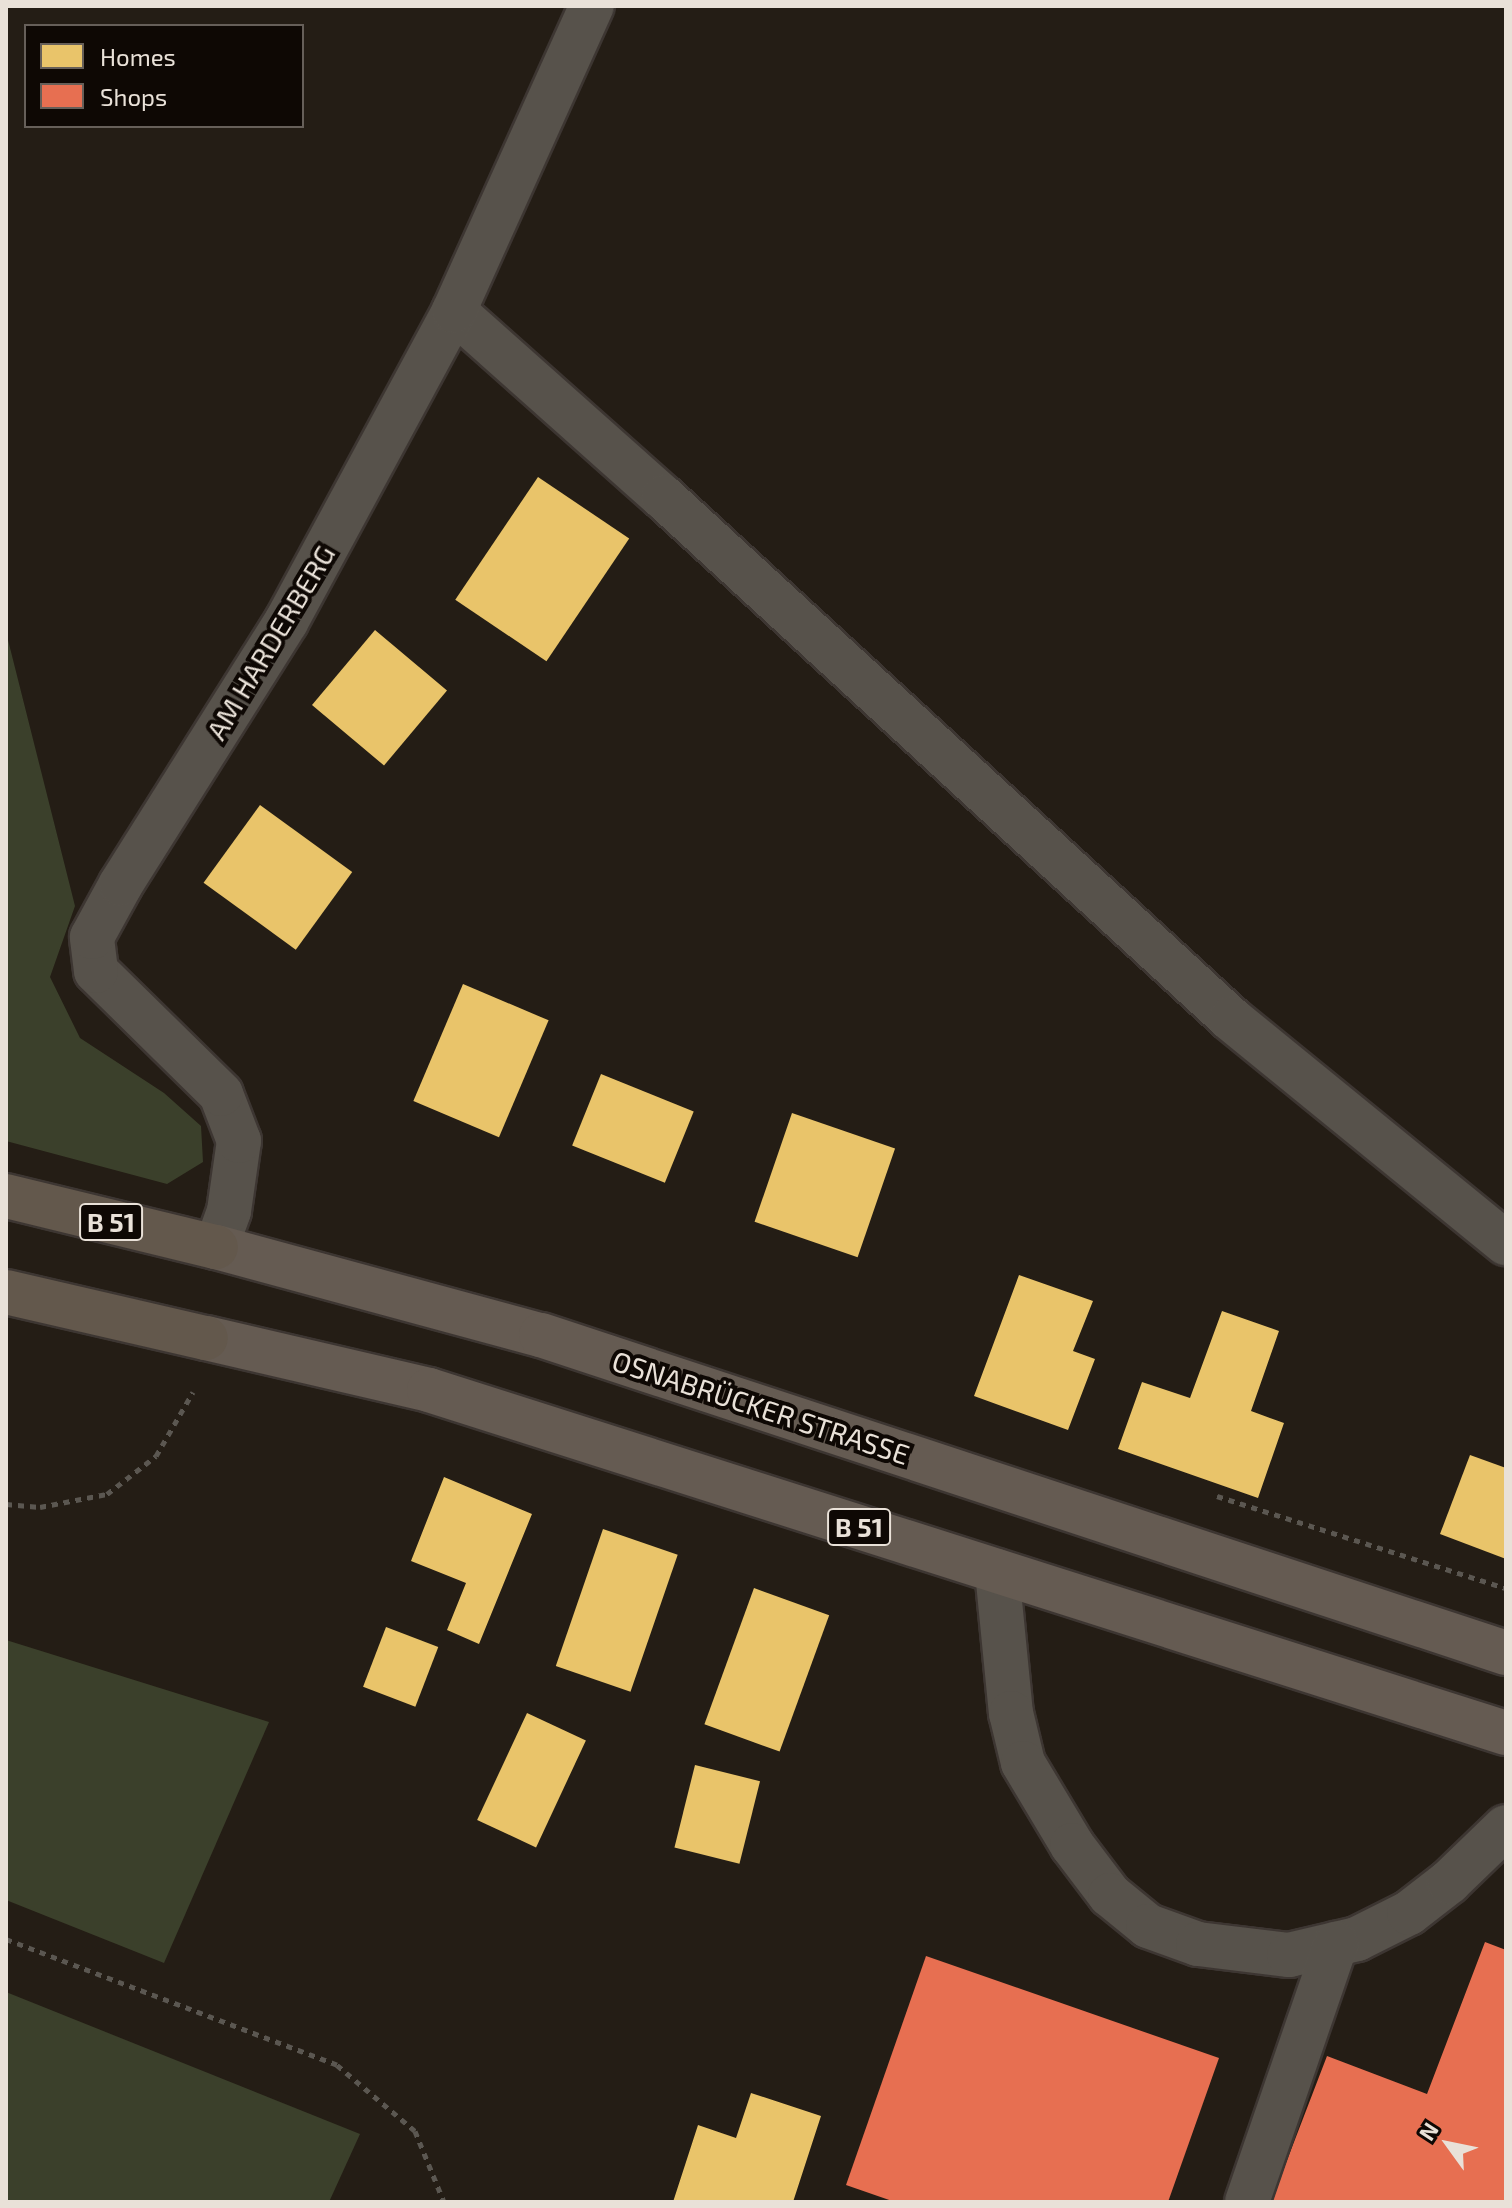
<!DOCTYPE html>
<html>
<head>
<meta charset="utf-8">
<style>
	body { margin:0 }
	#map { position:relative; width:1512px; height:2208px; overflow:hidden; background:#241d15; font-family:"Exo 2",sans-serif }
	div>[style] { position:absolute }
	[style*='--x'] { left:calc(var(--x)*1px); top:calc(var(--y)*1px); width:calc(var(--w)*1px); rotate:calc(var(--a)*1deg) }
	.green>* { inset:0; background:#3b402b }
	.homes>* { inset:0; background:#e9c46a; transform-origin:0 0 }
	.shops>* { inset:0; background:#e76f51 }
	.path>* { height:5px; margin-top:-2.5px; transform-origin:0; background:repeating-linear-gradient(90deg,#5b5751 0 6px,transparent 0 12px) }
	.roads { filter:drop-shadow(2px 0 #3d3632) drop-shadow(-2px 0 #3d3632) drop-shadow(0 2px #3d3632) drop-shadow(0 -2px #3d3632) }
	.minor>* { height:44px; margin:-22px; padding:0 22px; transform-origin:22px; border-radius:22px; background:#57524b }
	.major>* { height:44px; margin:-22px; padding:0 22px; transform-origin:22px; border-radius:22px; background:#655b52 }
	.highway>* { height:44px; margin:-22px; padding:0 22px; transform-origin:22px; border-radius:22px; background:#63584c }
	span { translate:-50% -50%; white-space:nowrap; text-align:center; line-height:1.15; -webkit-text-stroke:8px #0e0804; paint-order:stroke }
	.shield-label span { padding:2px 6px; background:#0e0804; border:2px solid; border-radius:6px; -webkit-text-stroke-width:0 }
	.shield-label { font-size:26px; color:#e9e1d8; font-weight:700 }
	.street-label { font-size:28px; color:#e9e1d8 }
	.frame { position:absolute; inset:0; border:8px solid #e9e1d8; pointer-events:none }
	.legend { position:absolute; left:24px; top:24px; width:280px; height:104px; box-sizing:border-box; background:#0e0804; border:2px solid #665f59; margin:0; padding:10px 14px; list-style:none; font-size:24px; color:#e9e1d8 }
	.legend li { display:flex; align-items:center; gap:16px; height:40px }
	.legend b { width:40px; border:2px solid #665f59 }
	.north { position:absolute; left:1408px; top:2104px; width:80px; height:80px; -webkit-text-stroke:6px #0e0804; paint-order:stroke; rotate:303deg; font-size:22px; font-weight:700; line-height:32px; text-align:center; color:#e9e1d8 }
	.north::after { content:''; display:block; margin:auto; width:28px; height:36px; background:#e9e1d8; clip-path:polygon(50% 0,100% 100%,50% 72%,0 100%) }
</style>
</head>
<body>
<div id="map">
	<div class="green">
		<div style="clip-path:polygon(6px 632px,75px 906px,50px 977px,80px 1038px,164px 1093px,201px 1126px,203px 1162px,167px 1184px,6px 1141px)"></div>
		<div style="clip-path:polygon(6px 1640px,269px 1722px,164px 1963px,6px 1900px)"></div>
		<div style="clip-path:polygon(6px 1992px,360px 2134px,329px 2202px,6px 2202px)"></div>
	</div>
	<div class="homes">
		<div style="left:538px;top:477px;width:110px;height:148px;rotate:34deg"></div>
		<div style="left:375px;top:630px;width:94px;height:98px;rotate:40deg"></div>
		<div style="left:260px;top:805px;width:114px;height:96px;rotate:36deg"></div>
		<div style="left:463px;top:984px;width:93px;height:127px;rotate:23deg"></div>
		<div style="left:601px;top:1074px;width:100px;height:77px;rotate:22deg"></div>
		<div style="left:792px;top:1113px;width:109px;height:115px;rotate:19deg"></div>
		<div style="clip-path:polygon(1019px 1275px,1093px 1301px,1073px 1351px,1095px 1359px,1068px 1430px,974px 1396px)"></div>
		<div style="clip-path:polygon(1222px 1311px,1279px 1331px,1251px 1411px,1284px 1423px,1258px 1498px,1118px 1449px,1142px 1382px,1190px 1398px)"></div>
		<div style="clip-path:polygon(1470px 1455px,1506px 1468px,1506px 1559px,1440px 1534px)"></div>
		<div style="clip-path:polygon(444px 1477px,532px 1514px,479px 1644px,447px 1630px,466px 1583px,411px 1561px)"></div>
		<div style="left:603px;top:1529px;width:79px;height:145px;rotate:19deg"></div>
		<div style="left:754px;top:1588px;width:80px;height:145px;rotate:20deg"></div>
		<div style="left:386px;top:1627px;width:56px;height:64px;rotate:21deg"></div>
		<div style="left:527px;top:1713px;width:65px;height:118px;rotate:25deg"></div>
		<div style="left:695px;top:1765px;width:67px;height:85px;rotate:14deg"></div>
		<div style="clip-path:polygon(751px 2093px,821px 2116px,793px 2202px,673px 2202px,698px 2125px,736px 2138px)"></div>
	</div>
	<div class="shops">
		<div style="clip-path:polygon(1485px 1942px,1506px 1950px,1506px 2202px,1271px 2202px,1327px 2056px,1427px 2094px)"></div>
		<div style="clip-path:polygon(926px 1956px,1219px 2058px,1168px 2202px,895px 2202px,846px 2185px)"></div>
	</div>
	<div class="path">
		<div style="--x:1217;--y:1496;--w:303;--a:17.7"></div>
		<div style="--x:6;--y:1504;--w:34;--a:5"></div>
		<div style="--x:40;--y:1507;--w:68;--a:-11"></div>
		<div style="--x:107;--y:1494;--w:62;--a:-37.8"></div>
		<div style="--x:156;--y:1456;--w:74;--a:-60"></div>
		<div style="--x:6;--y:1939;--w:354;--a:20.8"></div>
		<div style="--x:337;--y:2065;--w:102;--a:40.2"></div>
		<div style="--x:415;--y:2131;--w:77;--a:67.8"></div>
	</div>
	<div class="roads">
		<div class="minor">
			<div style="--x:454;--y:311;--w:280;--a:41.7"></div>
			<div style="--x:663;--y:497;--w:771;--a:42.58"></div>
			<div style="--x:1231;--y:1019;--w:355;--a:39.2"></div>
			<div style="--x:216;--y:1247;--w:38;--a:-70"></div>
			<div style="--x:229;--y:1211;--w:71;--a:-81.9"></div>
			<div style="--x:239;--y:1141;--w:50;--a:-111"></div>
			<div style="--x:221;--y:1094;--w:175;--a:-135.5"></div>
			<div style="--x:96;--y:971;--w:34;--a:-97"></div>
			<div style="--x:92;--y:937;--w:60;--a:-61.3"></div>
			<div style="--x:121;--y:884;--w:310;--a:-57.8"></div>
			<div style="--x:286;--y:622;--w:353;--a:-61.6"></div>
			<div style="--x:454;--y:311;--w:335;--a:-65.7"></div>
			<div style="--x:997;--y:1571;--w:143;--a:84.4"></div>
			<div style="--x:1011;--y:1713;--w:51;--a:76.5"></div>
			<div style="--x:1023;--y:1763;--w:96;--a:59.1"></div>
			<div style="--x:1072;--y:1845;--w:63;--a:52.8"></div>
			<div style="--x:1110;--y:1895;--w:49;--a:39.2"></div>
			<div style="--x:1148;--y:1926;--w:53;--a:19.8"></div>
			<div style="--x:1198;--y:1944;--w:92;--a:6.9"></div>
			<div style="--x:1289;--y:1955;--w:70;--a:-13.2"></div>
			<div style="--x:1357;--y:1939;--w:58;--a:-26.6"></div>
			<div style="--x:1409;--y:1913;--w:51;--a:-37.8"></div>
			<div style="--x:1449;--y:1882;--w:79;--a:-44"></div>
			<div style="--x:1247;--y:2202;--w:273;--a:-71"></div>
		</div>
		<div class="major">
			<div style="--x:216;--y:1247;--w:337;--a:15.2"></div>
			<div style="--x:541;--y:1335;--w:1016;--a:18.24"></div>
			<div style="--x:206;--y:1338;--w:229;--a:13.1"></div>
			<div style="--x:429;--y:1390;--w:1130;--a:17.67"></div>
		</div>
		<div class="highway">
			<div style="--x:6;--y:1196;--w:216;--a:13.7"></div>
			<div style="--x:6;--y:1292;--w:205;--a:13"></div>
		</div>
	</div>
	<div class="shield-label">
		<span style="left:111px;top:1222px">B 51</span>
		<span style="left:859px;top:1527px">B 51</span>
	</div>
	<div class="street-label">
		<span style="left:270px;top:642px;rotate:-59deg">AM HARDERBERG</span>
		<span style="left:761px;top:1407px;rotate:18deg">OSNABRÜCKER STRASSE</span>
	</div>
	<div class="frame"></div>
	<ul class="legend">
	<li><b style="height:22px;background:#e9c46a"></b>Homes</li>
	<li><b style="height:22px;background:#e76f51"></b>Shops</li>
	</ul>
	<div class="north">N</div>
</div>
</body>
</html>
